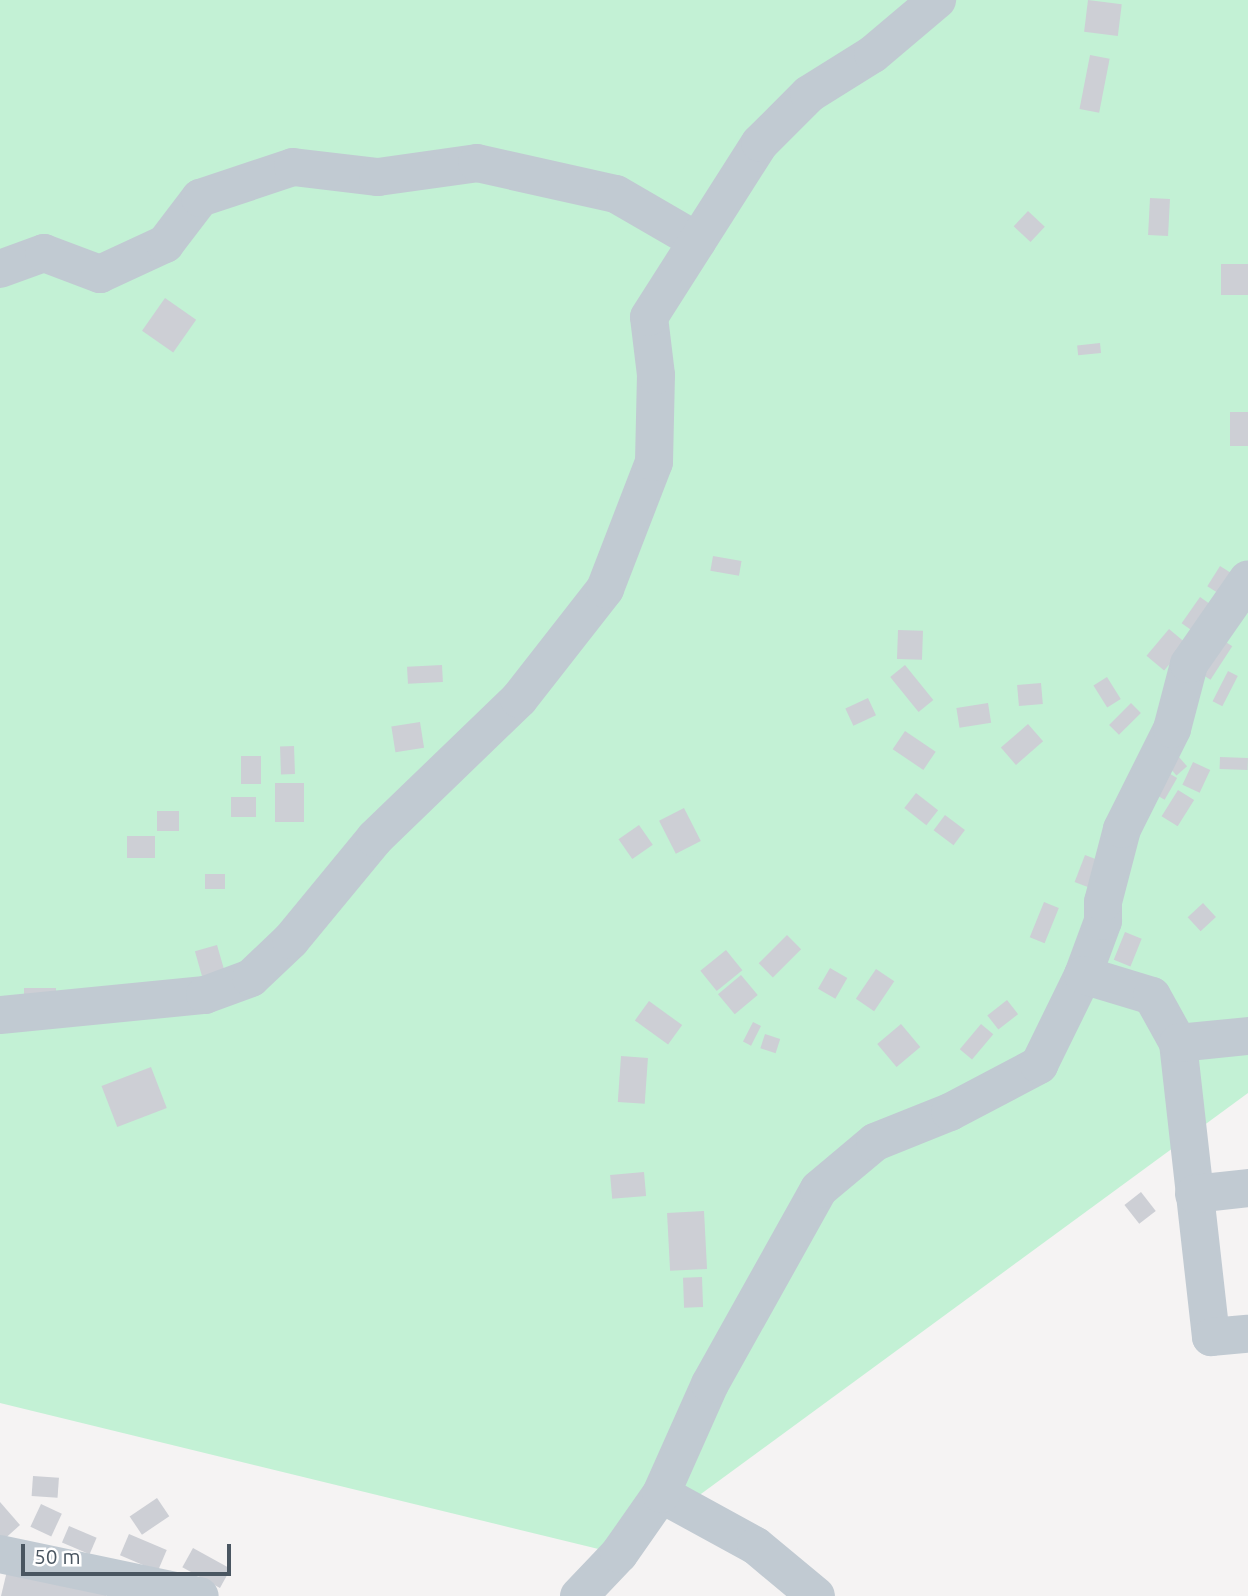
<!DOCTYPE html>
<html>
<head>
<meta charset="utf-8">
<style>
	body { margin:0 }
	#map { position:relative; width:1248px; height:1596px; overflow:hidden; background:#f5f3f3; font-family:Ubuntu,sans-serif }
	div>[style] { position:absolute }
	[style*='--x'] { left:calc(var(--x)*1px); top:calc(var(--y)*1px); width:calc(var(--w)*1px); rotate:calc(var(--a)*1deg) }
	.green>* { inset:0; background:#c3f1d5 }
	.building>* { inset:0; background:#cdcfd5; transform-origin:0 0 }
	.minor>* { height:38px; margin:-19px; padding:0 19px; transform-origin:19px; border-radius:19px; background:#c1cad2 }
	span { translate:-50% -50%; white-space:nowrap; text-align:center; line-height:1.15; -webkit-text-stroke:5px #fff; paint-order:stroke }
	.scale { position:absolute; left:21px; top:1544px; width:210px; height:32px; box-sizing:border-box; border:4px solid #4a5661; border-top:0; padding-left:9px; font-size:21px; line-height:24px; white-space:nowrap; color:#4a5661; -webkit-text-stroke:5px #fff; paint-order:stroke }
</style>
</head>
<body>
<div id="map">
	<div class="green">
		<div style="clip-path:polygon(0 0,1248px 0,1248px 1093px,619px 1554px,0 1403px)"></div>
	</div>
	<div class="building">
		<div style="left:1088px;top:0;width:34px;height:32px;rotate:7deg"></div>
		<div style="left:1090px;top:55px;width:20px;height:55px;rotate:11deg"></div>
		<div style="left:1150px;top:198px;width:20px;height:37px;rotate:3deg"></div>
		<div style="left:1028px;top:211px;width:23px;height:21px;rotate:43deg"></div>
		<div style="left:1221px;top:264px;width:27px;height:31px"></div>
		<div style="left:165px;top:298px;width:38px;height:40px;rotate:35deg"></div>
		<div style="left:1100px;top:343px;width:10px;height:23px;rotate:84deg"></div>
		<div style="left:1230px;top:412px;width:18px;height:34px"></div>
		<div style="left:713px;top:556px;width:29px;height:15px;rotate:10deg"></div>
		<div style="left:1220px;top:566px;width:15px;height:24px;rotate:32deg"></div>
		<div style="left:1200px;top:597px;width:16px;height:32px;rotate:35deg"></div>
		<div style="left:1169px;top:629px;width:23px;height:35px;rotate:40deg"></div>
		<div style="left:898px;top:630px;width:25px;height:29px;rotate:2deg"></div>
		<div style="left:1218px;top:637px;width:17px;height:40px;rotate:33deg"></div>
		<div style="left:442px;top:665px;width:17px;height:35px;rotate:87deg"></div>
		<div style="left:905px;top:665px;width:45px;height:19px;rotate:51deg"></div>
		<div style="left:1228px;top:671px;width:11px;height:34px;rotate:27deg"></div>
		<div style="left:1107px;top:677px;width:26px;height:16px;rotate:58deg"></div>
		<div style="left:1041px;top:683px;width:21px;height:24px;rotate:85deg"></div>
		<div style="left:868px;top:698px;width:19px;height:25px;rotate:65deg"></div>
		<div style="left:988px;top:703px;width:20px;height:32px;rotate:81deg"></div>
		<div style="left:1131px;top:703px;width:14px;height:31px;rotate:45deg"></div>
		<div style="left:420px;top:722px;width:26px;height:29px;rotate:81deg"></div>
		<div style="left:1028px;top:724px;width:23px;height:36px;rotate:49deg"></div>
		<div style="left:905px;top:731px;width:37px;height:22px;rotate:34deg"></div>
		<div style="left:294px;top:746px;width:28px;height:14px;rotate:88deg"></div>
		<div style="left:1172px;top:749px;width:23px;height:14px;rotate:49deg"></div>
		<div style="left:241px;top:756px;width:20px;height:28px"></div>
		<div style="left:1220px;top:757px;width:28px;height:12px;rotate:2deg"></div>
		<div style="left:1193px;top:762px;width:19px;height:25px;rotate:25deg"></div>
		<div style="left:1165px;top:771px;width:14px;height:25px;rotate:30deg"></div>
		<div style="left:275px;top:783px;width:29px;height:39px"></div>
		<div style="left:1178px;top:790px;width:19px;height:31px;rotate:32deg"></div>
		<div style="left:916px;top:793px;width:28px;height:19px;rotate:38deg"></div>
		<div style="left:231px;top:797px;width:25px;height:20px"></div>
		<div style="left:684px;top:808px;width:37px;height:28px;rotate:63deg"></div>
		<div style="left:157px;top:811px;width:22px;height:20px"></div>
		<div style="left:945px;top:815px;width:25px;height:19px;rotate:37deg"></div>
		<div style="left:639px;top:825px;width:24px;height:25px;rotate:55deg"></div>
		<div style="left:127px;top:836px;width:28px;height:22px"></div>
		<div style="left:1085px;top:855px;width:14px;height:29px;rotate:21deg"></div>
		<div style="left:205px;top:874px;width:20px;height:15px"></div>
		<div style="left:1044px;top:902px;width:16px;height:38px;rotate:22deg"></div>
		<div style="left:1203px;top:903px;width:19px;height:21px;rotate:47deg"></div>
		<div style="left:1125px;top:932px;width:18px;height:30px;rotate:22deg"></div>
		<div style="left:787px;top:935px;width:20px;height:40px;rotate:45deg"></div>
		<div style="left:217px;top:945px;width:36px;height:23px;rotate:74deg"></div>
		<div style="left:726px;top:950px;width:26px;height:33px;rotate:51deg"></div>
		<div style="left:830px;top:968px;width:20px;height:24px;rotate:30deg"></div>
		<div style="left:876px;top:969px;width:22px;height:36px;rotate:34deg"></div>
		<div style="left:741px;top:975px;width:26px;height:30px;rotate:50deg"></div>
		<div style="left:24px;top:988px;width:32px;height:20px"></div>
		<div style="left:1007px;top:1000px;width:18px;height:25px;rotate:52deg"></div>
		<div style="left:649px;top:1001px;width:41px;height:24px;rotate:36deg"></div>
		<div style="left:753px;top:1022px;width:9px;height:22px;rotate:27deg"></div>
		<div style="left:901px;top:1024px;width:30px;height:31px;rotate:50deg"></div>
		<div style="left:981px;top:1024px;width:16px;height:33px;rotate:40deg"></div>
		<div style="left:765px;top:1034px;width:16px;height:15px;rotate:18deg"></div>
		<div style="left:621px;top:1056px;width:27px;height:46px;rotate:4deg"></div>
		<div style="left:151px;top:1067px;width:44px;height:53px;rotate:69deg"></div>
		<div style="left:644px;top:1172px;width:24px;height:34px;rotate:85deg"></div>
		<div style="left:1141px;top:1192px;width:24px;height:21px;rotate:52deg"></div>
		<div style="left:704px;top:1211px;width:58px;height:37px;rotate:87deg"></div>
		<div style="left:702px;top:1277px;width:30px;height:19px;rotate:88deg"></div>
		<div style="left:33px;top:1476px;width:26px;height:20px;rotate:4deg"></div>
		<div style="left:157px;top:1498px;width:22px;height:33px;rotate:56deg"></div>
		<div style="clip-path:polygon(0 1502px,20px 1525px,0 1543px)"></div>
		<div style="left:41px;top:1504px;width:23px;height:25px;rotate:25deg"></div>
		<div style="left:69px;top:1526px;width:30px;height:18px;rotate:23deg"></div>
		<div style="left:129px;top:1534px;width:41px;height:23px;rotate:23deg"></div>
		<div style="left:193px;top:1548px;width:43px;height:22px;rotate:29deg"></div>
		<div style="clip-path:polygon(7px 1571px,106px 1595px,106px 1596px,1px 1596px)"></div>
	</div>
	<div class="minor">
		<div style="--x:0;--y:269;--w:47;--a:-20"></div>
		<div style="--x:44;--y:253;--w:60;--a:20.6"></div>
		<div style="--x:100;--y:274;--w:72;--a:-24.8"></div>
		<div style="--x:165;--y:244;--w:58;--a:-52.7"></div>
		<div style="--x:200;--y:198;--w:98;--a:-18.4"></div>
		<div style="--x:293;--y:167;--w:86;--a:6.7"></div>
		<div style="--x:378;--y:177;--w:100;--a:-8"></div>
		<div style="--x:477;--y:163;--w:142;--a:12.6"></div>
		<div style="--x:616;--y:194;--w:94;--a:30.1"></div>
		<div style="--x:1083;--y:975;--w:58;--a:-69.7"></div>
		<div style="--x:1103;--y:921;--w:19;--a:-90"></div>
		<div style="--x:1103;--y:902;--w:75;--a:-75.4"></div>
		<div style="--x:1122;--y:829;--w:112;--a:-63.4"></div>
		<div style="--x:1172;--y:729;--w:67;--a:-75.3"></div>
		<div style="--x:1189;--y:664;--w:103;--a:-55.2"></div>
		<div style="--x:0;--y:1015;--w:206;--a:-5.6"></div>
		<div style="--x:205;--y:995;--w:49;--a:-20.3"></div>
		<div style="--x:251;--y:978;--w:55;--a:-43.5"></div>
		<div style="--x:291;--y:940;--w:132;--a:-50.5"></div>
		<div style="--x:375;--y:838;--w:200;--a:-44"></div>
		<div style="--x:519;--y:699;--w:140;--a:-52"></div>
		<div style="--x:605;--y:589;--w:136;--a:-68.9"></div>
		<div style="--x:654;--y:462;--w:87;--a:-88.7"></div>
		<div style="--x:656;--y:375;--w:58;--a:-96.9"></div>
		<div style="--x:649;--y:317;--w:206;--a:-57.5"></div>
		<div style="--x:760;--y:143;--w:69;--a:-45"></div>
		<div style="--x:809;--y:94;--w:75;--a:-32"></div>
		<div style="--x:873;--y:54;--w:84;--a:-40.2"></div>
		<div style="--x:1178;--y:1043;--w:296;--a:83.6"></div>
		<div style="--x:1211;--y:1337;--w:37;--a:-5"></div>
		<div style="--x:1194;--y:1194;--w:54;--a:-6.3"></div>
		<div style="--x:661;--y:1494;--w:108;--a:28.7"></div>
		<div style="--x:756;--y:1546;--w:78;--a:39.8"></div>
		<div style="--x:0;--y:1554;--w:204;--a:11.9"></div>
		<div style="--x:579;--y:1596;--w:58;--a:-46.4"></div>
		<div style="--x:619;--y:1554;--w:73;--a:-55"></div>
		<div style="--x:661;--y:1494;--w:120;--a:-66"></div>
		<div style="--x:710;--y:1384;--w:223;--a:-60.8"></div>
		<div style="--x:819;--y:1189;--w:73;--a:-40"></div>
		<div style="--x:875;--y:1142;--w:81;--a:-21.8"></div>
		<div style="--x:950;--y:1112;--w:101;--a:-27.8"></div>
		<div style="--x:1039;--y:1065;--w:100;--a:-63.9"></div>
		<div style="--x:1083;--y:975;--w:72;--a:16.9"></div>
		<div style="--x:1152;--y:996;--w:54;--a:61"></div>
		<div style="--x:1178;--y:1043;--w:70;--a:-5.7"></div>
	</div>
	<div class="scale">50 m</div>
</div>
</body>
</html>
